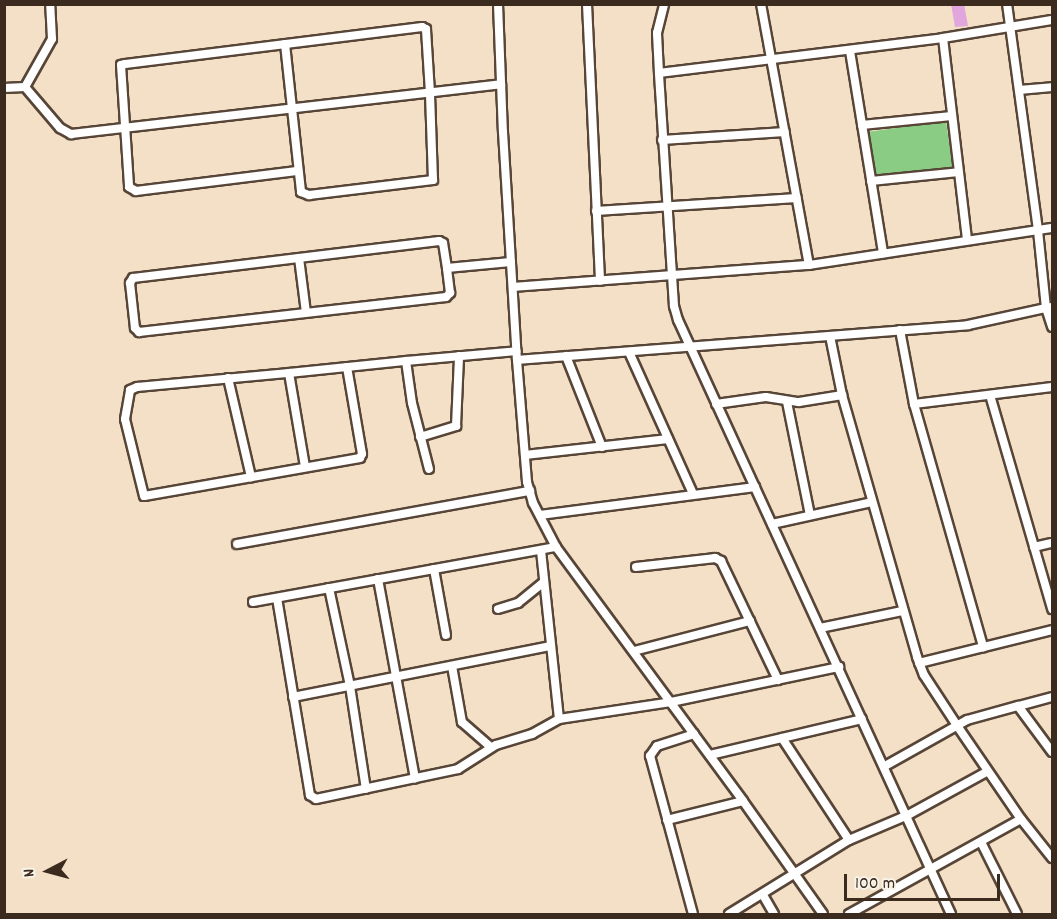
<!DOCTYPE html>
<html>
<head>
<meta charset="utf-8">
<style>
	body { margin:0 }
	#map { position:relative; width:1057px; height:919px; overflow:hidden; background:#f4e0c6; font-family:Dekko,sans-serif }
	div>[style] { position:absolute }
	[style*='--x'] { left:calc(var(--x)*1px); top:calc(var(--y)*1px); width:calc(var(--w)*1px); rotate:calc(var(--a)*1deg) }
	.green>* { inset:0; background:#8acc84; transform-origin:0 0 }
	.building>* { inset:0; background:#e0a6dd }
	.roads { filter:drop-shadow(2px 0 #574537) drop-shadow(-2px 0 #574537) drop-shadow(0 2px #574537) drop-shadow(0 -2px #574537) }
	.street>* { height:8px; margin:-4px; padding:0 4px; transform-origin:4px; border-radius:4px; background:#fff }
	span { translate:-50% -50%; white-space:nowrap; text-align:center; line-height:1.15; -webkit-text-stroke:4.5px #f7f3e8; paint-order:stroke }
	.frame { position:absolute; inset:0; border:6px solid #3b2a1e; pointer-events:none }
	.north { position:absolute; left:18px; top:841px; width:60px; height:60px; -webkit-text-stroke:4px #f7f3e8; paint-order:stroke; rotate:264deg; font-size:16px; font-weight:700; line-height:24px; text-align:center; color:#3b2a1e }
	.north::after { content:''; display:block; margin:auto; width:21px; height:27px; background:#3b2a1e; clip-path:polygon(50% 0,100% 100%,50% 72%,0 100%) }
	.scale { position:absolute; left:844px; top:874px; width:156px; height:27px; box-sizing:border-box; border:3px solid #3b2a1e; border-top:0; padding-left:8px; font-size:18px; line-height:21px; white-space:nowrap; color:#3b2a1e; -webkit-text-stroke:4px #f7f3e8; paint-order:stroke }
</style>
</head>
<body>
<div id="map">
	<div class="green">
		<div style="left:946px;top:121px;width:48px;height:78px;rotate:82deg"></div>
	</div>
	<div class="building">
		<div style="clip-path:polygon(951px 4px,964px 4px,968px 26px,955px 27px)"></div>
	</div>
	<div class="roads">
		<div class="street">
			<div style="--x:498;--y:4;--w:128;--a:87.8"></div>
			<div style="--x:503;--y:132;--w:228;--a:86.5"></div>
			<div style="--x:517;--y:360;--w:122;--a:85.3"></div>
			<div style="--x:527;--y:482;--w:22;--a:74"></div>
			<div style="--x:533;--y:503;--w:50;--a:62.4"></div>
			<div style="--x:556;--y:547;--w:315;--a:53.6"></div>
			<div style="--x:743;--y:801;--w:138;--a:54.7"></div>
			<div style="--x:587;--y:4;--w:277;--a:87.3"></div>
			<div style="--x:761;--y:4;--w:265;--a:79.6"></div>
			<div style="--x:943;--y:38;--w:203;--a:83.2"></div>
			<div style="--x:285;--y:44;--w:149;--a:83.8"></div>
			<div style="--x:301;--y:192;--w:9;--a:21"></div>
			<div style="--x:309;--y:195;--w:125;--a:-6.9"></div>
			<div style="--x:433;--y:180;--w:87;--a:-92"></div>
			<div style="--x:430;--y:93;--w:64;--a:-93.6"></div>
			<div style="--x:426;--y:29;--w:4;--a:-153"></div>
			<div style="--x:422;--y:27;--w:299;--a:172.9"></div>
			<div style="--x:125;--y:64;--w:4;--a:166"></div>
			<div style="--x:121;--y:65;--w:122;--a:86.2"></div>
			<div style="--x:129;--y:187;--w:8;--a:30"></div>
			<div style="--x:136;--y:191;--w:162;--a:-7.1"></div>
			<div style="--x:850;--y:51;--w:205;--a:80.7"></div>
			<div style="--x:659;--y:73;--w:40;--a:-92.9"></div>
			<div style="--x:657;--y:33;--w:30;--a:-76"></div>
			<div style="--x:25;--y:87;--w:55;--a:-60.6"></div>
			<div style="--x:52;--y:39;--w:35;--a:-93"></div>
			<div style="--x:4;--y:88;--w:21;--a:-3"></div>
			<div style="--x:25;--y:87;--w:54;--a:49.5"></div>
			<div style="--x:60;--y:128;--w:13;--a:29"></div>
			<div style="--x:71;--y:134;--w:433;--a:-6.6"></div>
			<div style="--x:1019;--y:90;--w:33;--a:-5"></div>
			<div style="--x:862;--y:125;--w:90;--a:-5.7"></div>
			<div style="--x:662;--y:140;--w:123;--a:-3.7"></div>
			<div style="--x:871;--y:181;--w:88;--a:-5.8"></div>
			<div style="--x:596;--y:211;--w:201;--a:-3.7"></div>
			<div style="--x:299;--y:258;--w:55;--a:82.7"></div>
			<div style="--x:447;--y:268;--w:25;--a:-99"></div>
			<div style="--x:443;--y:243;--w:4;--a:-153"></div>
			<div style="--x:439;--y:241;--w:308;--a:173.1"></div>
			<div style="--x:133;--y:278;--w:6;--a:121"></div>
			<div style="--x:130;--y:283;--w:45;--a:83.7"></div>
			<div style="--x:135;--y:328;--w:6;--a:45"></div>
			<div style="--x:139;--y:332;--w:309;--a:-6.5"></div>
			<div style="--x:446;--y:297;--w:6;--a:-45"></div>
			<div style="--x:450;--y:293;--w:25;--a:-97"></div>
			<div style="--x:447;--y:268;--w:64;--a:-5.4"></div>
			<div style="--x:513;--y:287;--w:297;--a:-4.3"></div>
			<div style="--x:809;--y:265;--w:246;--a:-8.7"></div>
			<div style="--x:1052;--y:307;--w:6;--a:171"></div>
			<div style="--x:1046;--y:308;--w:20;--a:72"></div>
			<div style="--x:900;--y:330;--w:75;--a:79.3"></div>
			<div style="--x:914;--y:404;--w:253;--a:74.1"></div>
			<div style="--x:830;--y:336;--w:60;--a:78.5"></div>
			<div style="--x:842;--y:395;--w:273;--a:74"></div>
			<div style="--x:917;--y:657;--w:19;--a:69"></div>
			<div style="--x:924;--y:675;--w:62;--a:56.8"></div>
			<div style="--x:958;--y:727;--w:112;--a:55.6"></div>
			<div style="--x:1021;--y:819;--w:50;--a:51.5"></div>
			<div style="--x:629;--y:352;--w:156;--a:65.7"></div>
			<div style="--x:566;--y:356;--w:98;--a:68.4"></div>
			<div style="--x:517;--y:360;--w:452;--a:-4.4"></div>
			<div style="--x:968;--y:325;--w:80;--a:-12.3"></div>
			<div style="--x:1046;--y:308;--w:78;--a:-95.9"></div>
			<div style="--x:1038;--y:230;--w:228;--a:-97.8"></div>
			<div style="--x:406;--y:361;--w:42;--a:81.9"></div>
			<div style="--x:412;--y:403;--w:68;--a:75.6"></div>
			<div style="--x:347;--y:367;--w:88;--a:80.2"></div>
			<div style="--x:362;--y:454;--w:4;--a:117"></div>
			<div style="--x:360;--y:458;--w:219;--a:170"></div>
			<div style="--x:144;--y:496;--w:79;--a:-103.9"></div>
			<div style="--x:125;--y:419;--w:29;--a:-80"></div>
			<div style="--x:130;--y:390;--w:8;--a:-23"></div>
			<div style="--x:137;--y:387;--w:153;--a:-5.3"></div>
			<div style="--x:289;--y:373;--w:118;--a:-5.9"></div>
			<div style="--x:406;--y:361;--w:111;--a:-5.1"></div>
			<div style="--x:289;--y:373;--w:95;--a:80.3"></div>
			<div style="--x:228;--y:378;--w:102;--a:76.9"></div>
			<div style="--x:990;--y:395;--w:223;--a:73.8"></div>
			<div style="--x:787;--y:402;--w:115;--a:78.5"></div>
			<div style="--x:716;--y:404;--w:50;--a:-8"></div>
			<div style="--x:766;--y:397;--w:33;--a:9"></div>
			<div style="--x:799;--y:402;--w:44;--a:-9.2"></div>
			<div style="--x:914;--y:404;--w:139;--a:-7"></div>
			<div style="--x:420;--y:437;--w:38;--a:-17"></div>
			<div style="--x:456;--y:426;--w:70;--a:-87.5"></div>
			<div style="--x:525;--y:455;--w:144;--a:-6.4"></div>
			<div style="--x:540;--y:515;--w:217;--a:-7.4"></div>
			<div style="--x:772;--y:524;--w:102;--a:-12.4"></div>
			<div style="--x:237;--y:544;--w:298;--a:-10.3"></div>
			<div style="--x:1034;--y:547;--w:18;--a:-13"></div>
			<div style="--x:636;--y:567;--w:80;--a:-6.5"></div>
			<div style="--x:715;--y:558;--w:7;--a:27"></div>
			<div style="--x:721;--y:561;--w:132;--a:64.4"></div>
			<div style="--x:434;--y:569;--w:67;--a:79.7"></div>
			<div style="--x:378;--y:579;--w:203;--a:79.5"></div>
			<div style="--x:329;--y:588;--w:100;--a:77.9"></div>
			<div style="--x:350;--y:686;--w:104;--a:81.2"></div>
			<div style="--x:277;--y:598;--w:200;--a:80.5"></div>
			<div style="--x:310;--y:795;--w:7;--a:34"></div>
			<div style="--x:316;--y:799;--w:145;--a:-11.9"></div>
			<div style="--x:458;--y:769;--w:45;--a:-32.3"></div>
			<div style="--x:496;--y:745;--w:38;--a:-17"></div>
			<div style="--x:532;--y:734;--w:31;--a:-29"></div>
			<div style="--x:559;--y:719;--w:170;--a:-96.1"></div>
			<div style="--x:253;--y:602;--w:308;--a:-10.3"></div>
			<div style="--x:498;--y:609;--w:21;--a:-17"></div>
			<div style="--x:518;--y:603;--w:33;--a:-39"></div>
			<div style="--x:820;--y:628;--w:84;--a:-11.7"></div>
			<div style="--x:634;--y:651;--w:120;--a:-14.5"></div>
			<div style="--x:919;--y:663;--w:137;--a:-13.9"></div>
			<div style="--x:452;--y:666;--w:57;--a:79.9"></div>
			<div style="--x:462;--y:722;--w:38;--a:41"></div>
			<div style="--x:293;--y:697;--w:263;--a:-11.2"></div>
			<div style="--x:1052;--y:697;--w:35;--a:165"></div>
			<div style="--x:1018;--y:706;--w:57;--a:53.5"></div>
			<div style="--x:559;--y:719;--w:113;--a:-8.6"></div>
			<div style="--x:671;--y:702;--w:172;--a:-11.8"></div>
			<div style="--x:782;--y:738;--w:122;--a:56.7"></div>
			<div style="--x:710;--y:755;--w:156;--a:-13.3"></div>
			<div style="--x:885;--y:766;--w:94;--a:-29.3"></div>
			<div style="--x:967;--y:720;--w:53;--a:-15.4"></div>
			<div style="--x:667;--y:820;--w:78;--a:-14"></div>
			<div style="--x:981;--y:842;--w:80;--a:63.4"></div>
			<div style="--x:763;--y:895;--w:22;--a:60"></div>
			<div style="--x:693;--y:914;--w:164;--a:-105.2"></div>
			<div style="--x:650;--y:756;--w:12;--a:-55"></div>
			<div style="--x:657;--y:746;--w:39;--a:-18"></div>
			<div style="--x:729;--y:914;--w:141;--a:-31.7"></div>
			<div style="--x:849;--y:840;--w:64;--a:-23"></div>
			<div style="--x:908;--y:815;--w:91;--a:-28.8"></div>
			<div style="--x:849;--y:914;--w:196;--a:-28.9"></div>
			<div style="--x:951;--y:914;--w:654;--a:-114.68"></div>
			<div style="--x:678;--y:320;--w:15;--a:-106"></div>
			<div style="--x:674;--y:306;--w:233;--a:-93.7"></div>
			<div style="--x:659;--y:73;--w:286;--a:-7"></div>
			<div style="--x:943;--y:38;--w:110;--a:-9.4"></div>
		</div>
	</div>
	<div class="frame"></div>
	<div class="north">N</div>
	<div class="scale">100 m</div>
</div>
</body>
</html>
